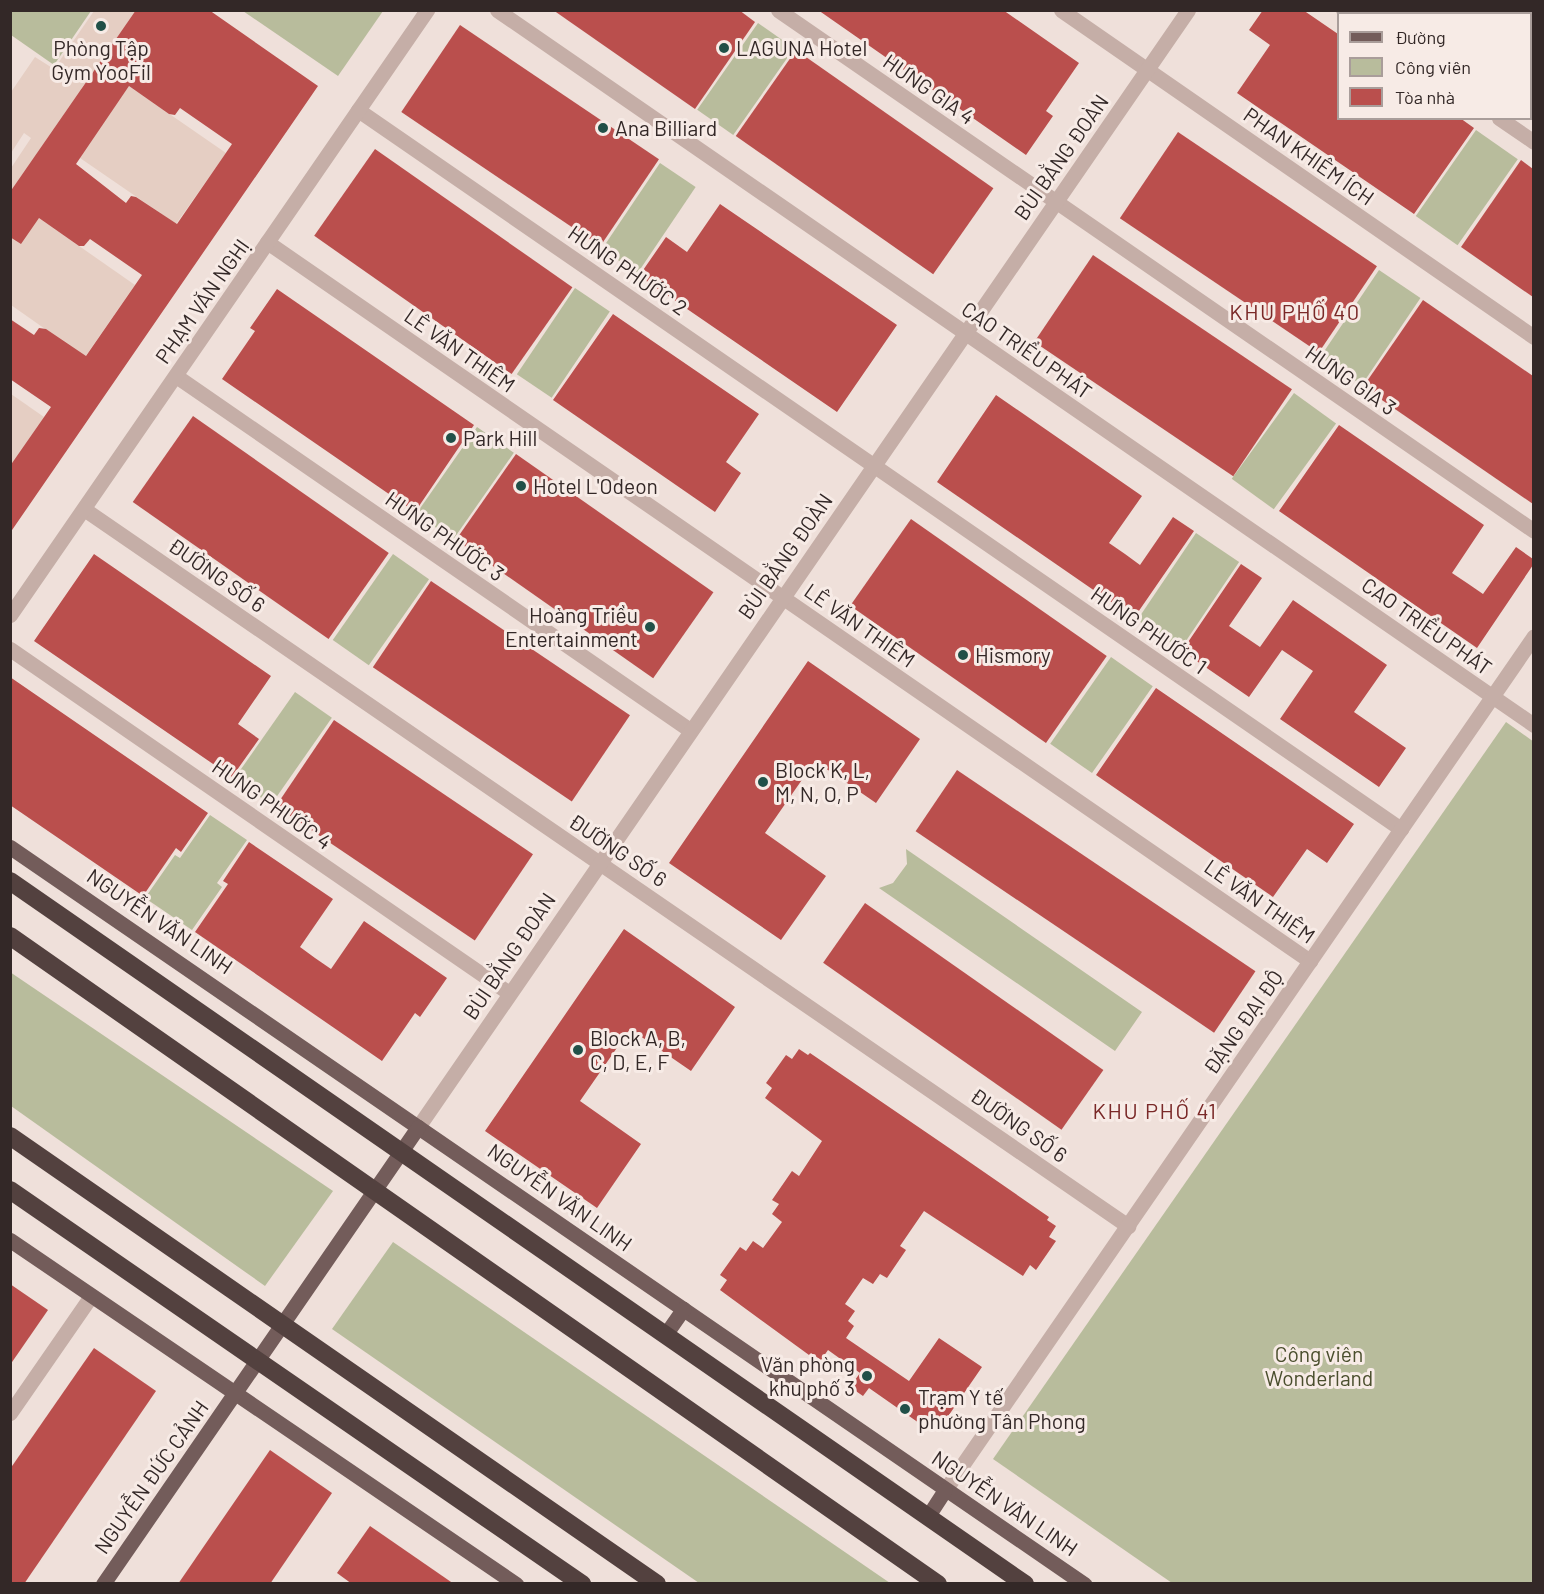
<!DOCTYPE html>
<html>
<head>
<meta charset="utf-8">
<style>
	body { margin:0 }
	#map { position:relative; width:1544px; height:1594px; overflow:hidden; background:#efe0da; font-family:Barlow,sans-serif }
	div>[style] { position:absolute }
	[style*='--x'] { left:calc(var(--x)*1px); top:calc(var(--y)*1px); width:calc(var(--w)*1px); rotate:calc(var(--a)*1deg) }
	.green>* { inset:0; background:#b8bc9c; transform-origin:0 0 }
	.plaza>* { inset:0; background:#e5cec3 }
	.building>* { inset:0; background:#ba4f4d; transform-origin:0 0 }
	.minor>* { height:15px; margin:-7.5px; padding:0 7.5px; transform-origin:7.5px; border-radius:7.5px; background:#c5aea7 }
	.major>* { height:15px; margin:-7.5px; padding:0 7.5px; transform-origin:7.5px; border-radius:7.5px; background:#735c5a }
	.highway>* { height:18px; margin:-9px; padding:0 9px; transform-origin:9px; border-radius:9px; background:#53413f }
	.dots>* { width:16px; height:16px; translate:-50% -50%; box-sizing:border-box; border:3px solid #f7ebe6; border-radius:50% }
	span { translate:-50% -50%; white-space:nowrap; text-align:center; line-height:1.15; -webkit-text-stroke:6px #f7ebe6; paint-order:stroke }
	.poi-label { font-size:21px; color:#332827 }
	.left { translate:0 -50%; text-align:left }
	.right { translate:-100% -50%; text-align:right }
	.street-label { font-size:21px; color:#332827 }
	.park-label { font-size:21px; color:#4a4e2d }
	.neighbourhood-label { font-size:22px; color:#7a2928; letter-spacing:1.5px }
	.frame { position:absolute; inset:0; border:12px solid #332827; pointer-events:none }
	.legend { position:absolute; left:1337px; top:12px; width:195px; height:108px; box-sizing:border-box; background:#f7ebe6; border:2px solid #a99d9a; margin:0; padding:8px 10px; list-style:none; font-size:18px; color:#332827 }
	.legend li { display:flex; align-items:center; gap:12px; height:30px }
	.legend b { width:30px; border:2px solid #a99d9a }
</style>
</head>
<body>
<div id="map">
	<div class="green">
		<div style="clip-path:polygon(10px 11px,11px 10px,91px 11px,54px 65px,11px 35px)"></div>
		<div style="clip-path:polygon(243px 11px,383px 11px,338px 76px)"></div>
		<div style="left:758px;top:23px;width:44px;height:106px;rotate:35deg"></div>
		<div style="left:1476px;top:130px;width:51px;height:105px;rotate:35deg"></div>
		<div style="left:660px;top:163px;width:43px;height:104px;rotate:34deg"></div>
		<div style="left:1379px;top:270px;width:50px;height:105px;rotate:34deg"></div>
		<div style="left:575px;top:288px;width:42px;height:104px;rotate:34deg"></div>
		<div style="left:1294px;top:393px;width:52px;height:106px;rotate:36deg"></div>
		<div style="left:477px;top:427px;width:45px;height:106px;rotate:35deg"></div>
		<div style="left:1196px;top:533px;width:52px;height:105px;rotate:34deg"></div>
		<div style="left:393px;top:554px;width:44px;height:105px;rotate:35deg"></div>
		<div style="left:1111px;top:657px;width:51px;height:106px;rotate:35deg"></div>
		<div style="left:295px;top:692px;width:45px;height:106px;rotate:35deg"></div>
		<div style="clip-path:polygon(1506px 722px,1534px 742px,1533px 1583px,1172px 1583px,993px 1459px)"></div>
		<div style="clip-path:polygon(210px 815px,247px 840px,217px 883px,222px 887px,192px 930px,145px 898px,175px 855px,180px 858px)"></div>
		<div style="clip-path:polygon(906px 849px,1142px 1012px,1115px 1051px,879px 888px,893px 883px,907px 864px)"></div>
		<div style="clip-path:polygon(10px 972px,333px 1191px,265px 1286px,11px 1106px)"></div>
		<div style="clip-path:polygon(393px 1242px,890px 1583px,699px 1583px,332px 1329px)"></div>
	</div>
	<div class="plaza">
		<div style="clip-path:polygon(94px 11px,148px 11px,132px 16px,81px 89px,112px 110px,129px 86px,226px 153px,176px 224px,80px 158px,69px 107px,11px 191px,11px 168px,31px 138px,24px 133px,11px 153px,11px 92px,35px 57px,54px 69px)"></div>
		<div style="clip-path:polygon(39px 218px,135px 285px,85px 357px,11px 305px,10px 237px)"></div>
		<div style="clip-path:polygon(11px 394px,44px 417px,11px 466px)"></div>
	</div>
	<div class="building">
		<div style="clip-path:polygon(evenodd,136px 10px,209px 10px,318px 86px,10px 533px,10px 466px,51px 407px,10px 379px,10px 319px,34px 335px,39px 328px,46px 329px,86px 356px,142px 275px,90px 239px,84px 246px,79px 246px,39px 218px,21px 244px,10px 237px,10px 192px,136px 10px,129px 86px,169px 114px,175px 115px,180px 108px,232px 144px,177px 224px,136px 197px,131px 196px,126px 203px,76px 164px,129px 86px)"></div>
		<div style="clip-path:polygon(553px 10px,739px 10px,755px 22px,695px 109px)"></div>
		<div style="clip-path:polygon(818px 10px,1003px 10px,1079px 63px,1046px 111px,1053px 116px,1026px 155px)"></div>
		<div style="clip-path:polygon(1263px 10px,1303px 10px,1338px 34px,1338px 118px,1460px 118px,1474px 128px,1414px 214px,1237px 93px,1270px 45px,1249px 30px)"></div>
		<div style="left:460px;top:25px;width:240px;height:105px;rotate:34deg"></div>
		<div style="left:796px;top:50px;width:241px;height:105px;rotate:35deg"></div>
		<div style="left:1178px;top:132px;width:240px;height:104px;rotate:34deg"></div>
		<div style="left:375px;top:149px;width:241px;height:106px;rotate:35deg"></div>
		<div style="clip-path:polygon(1521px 160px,1533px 169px,1533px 297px,1461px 247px)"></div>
		<div style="clip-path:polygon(720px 204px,897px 325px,837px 412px,639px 276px,666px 237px,687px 252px)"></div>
		<div style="left:1093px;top:255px;width:240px;height:105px;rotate:34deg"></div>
		<div style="clip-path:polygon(277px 289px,474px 425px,415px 512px,222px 379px,255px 331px,250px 328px)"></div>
		<div style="clip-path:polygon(1423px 300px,1533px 376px,1533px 504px,1363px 387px)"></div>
		<div style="clip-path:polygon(613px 314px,759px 414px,726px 462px,741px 473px,715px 512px,553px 400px)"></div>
		<div style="clip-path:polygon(996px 395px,1142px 496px,1109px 543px,1125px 554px,1140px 565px,1173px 517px,1194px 531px,1134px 618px,937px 482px)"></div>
		<div style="left:193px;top:416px;width:239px;height:105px;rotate:35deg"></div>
		<div style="clip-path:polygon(1339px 425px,1484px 525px,1452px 573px,1467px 583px,1483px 594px,1516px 547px,1533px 559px,1533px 565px,1477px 648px,1279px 511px)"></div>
		<div style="left:516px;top:454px;width:241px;height:105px;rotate:35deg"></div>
		<div style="left:911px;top:519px;width:239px;height:106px;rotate:35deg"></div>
		<div style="clip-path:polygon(94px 554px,271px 676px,238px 724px,259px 739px,232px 777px,34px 641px)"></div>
		<div style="clip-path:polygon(1241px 564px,1262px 578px,1229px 626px,1260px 647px,1293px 600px,1387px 665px,1354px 712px,1406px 748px,1379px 787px,1280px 719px,1313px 671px,1282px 650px,1249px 697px,1182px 651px)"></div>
		<div style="left:431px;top:581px;width:240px;height:104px;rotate:34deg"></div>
		<div style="clip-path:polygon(808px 661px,920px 739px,876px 803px,815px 761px,765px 833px,826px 876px,781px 940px,669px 863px)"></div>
		<div style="clip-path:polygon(10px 677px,208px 813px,181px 852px,176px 848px,143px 896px,10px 805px)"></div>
		<div style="clip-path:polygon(1156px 688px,1354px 824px,1327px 863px,1307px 849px,1273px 897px,1096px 775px)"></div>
		<div style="left:334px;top:720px;width:240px;height:104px;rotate:34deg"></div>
		<div style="left:957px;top:770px;width:360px;height:74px;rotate:34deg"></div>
		<div style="clip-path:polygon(249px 842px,333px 899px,300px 947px,315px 958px,331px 969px,364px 921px,447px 978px,420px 1017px,415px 1013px,382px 1061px,195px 932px,228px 884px,223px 881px)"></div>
		<div style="left:865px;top:903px;width:291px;height:73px;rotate:35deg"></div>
		<div style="clip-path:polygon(624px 929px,735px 1007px,691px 1071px,630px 1029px,580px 1101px,641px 1144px,597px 1208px,485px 1131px)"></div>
		<div style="clip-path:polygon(799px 1049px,808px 1055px,810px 1053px,955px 1152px,1049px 1217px,1047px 1220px,1056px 1226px,1049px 1237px,1056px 1241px,1036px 1270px,1030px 1265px,1023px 1276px,924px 1211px,900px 1246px,906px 1250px,887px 1278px,880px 1274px,873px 1284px,863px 1278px,845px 1304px,855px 1311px,848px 1321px,854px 1326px,846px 1338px,909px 1381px,939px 1338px,982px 1367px,940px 1428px,929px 1430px,869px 1388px,863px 1396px,850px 1387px,860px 1373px,828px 1350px,821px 1360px,811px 1353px,809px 1355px,720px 1290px,727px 1280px,720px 1275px,740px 1247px,746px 1251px,753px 1241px,763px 1248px,782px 1222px,772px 1214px,779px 1204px,772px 1200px,792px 1171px,799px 1176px,822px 1141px,765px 1098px,772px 1088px,766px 1083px,786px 1055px,792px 1059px)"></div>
		<div style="clip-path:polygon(10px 1284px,48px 1310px,10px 1365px)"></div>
		<div style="clip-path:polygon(94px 1348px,156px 1391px,24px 1584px,10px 1584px,10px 1469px)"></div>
		<div style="clip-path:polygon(270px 1450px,332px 1493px,270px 1584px,178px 1584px)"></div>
		<div style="clip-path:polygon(370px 1526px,454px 1584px,352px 1584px,337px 1573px)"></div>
	</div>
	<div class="minor">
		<div style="--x:497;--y:10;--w:1260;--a:34.59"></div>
		<div style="--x:778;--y:10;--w:918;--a:34.57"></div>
		<div style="--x:1061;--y:10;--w:575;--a:34.66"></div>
		<div style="--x:1343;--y:10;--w:6;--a:45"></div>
		<div style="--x:358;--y:110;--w:1267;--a:34.58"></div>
		<div style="--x:1499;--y:118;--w:42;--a:34.4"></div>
		<div style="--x:267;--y:242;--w:1267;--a:34.58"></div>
		<div style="--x:176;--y:376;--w:624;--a:34.56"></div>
		<div style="--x:84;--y:509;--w:1267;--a:34.48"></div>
		<div style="--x:10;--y:615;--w:735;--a:-55.42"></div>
		<div style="--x:10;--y:649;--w:606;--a:34.58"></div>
		<div style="--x:418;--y:1127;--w:1357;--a:-55.42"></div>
		<div style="--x:10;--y:1413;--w:142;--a:-55.3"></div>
		<div style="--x:945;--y:1490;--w:1037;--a:-55.41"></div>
	</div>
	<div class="major">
		<div style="--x:10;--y:847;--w:1303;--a:34.46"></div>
		<div style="--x:10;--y:1240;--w:612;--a:34.21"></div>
		<div style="--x:665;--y:1335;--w:32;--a:-55"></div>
		<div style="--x:928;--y:1516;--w:31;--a:-57"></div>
		<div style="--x:103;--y:1584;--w:555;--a:-55.42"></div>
	</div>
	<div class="highway">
		<div style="--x:10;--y:881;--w:1235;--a:34.71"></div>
		<div style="--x:10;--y:936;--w:1132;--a:34.93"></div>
		<div style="--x:10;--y:1136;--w:787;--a:34.7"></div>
		<div style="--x:10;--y:1190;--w:695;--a:34.56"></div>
	</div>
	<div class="dots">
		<div style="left:101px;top:26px;background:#215048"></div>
		<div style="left:724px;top:48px;background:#215048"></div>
		<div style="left:603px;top:128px;background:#215048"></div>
		<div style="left:451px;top:438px;background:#215048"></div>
		<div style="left:521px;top:486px;background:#215048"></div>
		<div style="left:650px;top:627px;background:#215048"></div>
		<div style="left:963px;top:655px;background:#215048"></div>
		<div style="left:763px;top:782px;background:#215048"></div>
		<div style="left:578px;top:1050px;background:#215048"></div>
		<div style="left:867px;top:1376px;background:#215048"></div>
		<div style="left:905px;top:1409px;background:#215048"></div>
	</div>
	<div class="poi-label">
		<span style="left:101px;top:60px">Phòng Tập<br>Gym YooFil</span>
		<span class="left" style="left:736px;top:48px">LAGUNA Hotel</span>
		<span class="left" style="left:615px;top:128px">Ana Billiard</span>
		<span class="left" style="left:463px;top:438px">Park Hill</span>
		<span class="left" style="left:533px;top:486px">Hotel L'Odeon</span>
		<span class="right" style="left:638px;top:627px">Hoàng Triều<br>Entertainment</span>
		<span class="left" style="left:975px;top:655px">Hismory</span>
		<span class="left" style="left:775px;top:782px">Block K, L,<br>M, N, O, P</span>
		<span class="left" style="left:590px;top:1050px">Block A, B,<br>C, D, E, F</span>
		<span class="right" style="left:855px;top:1376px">Văn phòng<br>khu phố 3</span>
		<span class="left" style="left:918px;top:1409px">Trạm Y tế<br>phường Tân Phong</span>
	</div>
	<div class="street-label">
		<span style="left:929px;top:89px;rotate:35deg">HƯNG GIA 4</span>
		<span style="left:1309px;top:156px;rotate:35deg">PHAN KHIÊM ÍCH</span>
		<span style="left:1061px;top:157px;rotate:-55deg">BÙI BẰNG ĐOÀN</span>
		<span style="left:628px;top:270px;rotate:35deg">HƯNG PHƯỚC 2</span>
		<span style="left:202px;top:301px;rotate:-55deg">PHẠM VĂN NGHỊ</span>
		<span style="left:460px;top:350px;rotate:35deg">LÊ VĂN THIÊM</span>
		<span style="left:1027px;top:350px;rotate:35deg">CAO TRIỀU PHÁT</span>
		<span style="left:1351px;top:380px;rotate:35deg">HƯNG GIA 3</span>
		<span style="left:445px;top:536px;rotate:35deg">HƯNG PHƯỚC 3</span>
		<span style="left:785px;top:556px;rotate:-55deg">BÙI BẰNG ĐOÀN</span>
		<span style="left:217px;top:575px;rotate:35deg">ĐƯỜNG SỐ 6</span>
		<span style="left:860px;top:625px;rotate:35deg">LÊ VĂN THIÊM</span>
		<span style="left:1427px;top:626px;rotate:35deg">CAO TRIỀU PHÁT</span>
		<span style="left:1149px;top:630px;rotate:35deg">HƯNG PHƯỚC 1</span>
		<span style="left:272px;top:804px;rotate:35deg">HƯNG PHƯỚC 4</span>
		<span style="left:618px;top:850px;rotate:34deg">ĐƯỜNG SỐ 6</span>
		<span style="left:1260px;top:901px;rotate:35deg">LÊ VĂN THIÊM</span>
		<span style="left:160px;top:921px;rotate:34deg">NGUYỄN VĂN LINH</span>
		<span style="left:509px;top:956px;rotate:-56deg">BÙI BẰNG ĐOÀN</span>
		<span style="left:1243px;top:1022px;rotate:-55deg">ĐẶNG ĐẠI ĐỘ</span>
		<span style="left:1019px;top:1125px;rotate:35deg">ĐƯỜNG SỐ 6</span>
		<span style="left:560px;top:1197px;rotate:35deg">NGUYỄN VĂN LINH</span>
		<span style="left:151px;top:1477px;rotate:-55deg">NGUYỄN ĐỨC CẢNH</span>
		<span style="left:1005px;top:1503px;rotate:34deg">NGUYỄN VĂN LINH</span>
	</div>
	<div class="park-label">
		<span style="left:1319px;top:1366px">Công viên<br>Wonderland</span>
	</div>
	<div class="neighbourhood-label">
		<span style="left:1295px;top:312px">KHU PHỐ 40</span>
		<span style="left:1155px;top:1111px">KHU PHỐ 41</span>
	</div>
	<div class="frame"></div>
	<ul class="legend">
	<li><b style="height:8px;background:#735c5a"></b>Đường</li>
	<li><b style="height:16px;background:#b8bc9c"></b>Công viên</li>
	<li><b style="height:16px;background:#ba4f4d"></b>Tòa nhà</li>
	</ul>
</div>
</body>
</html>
